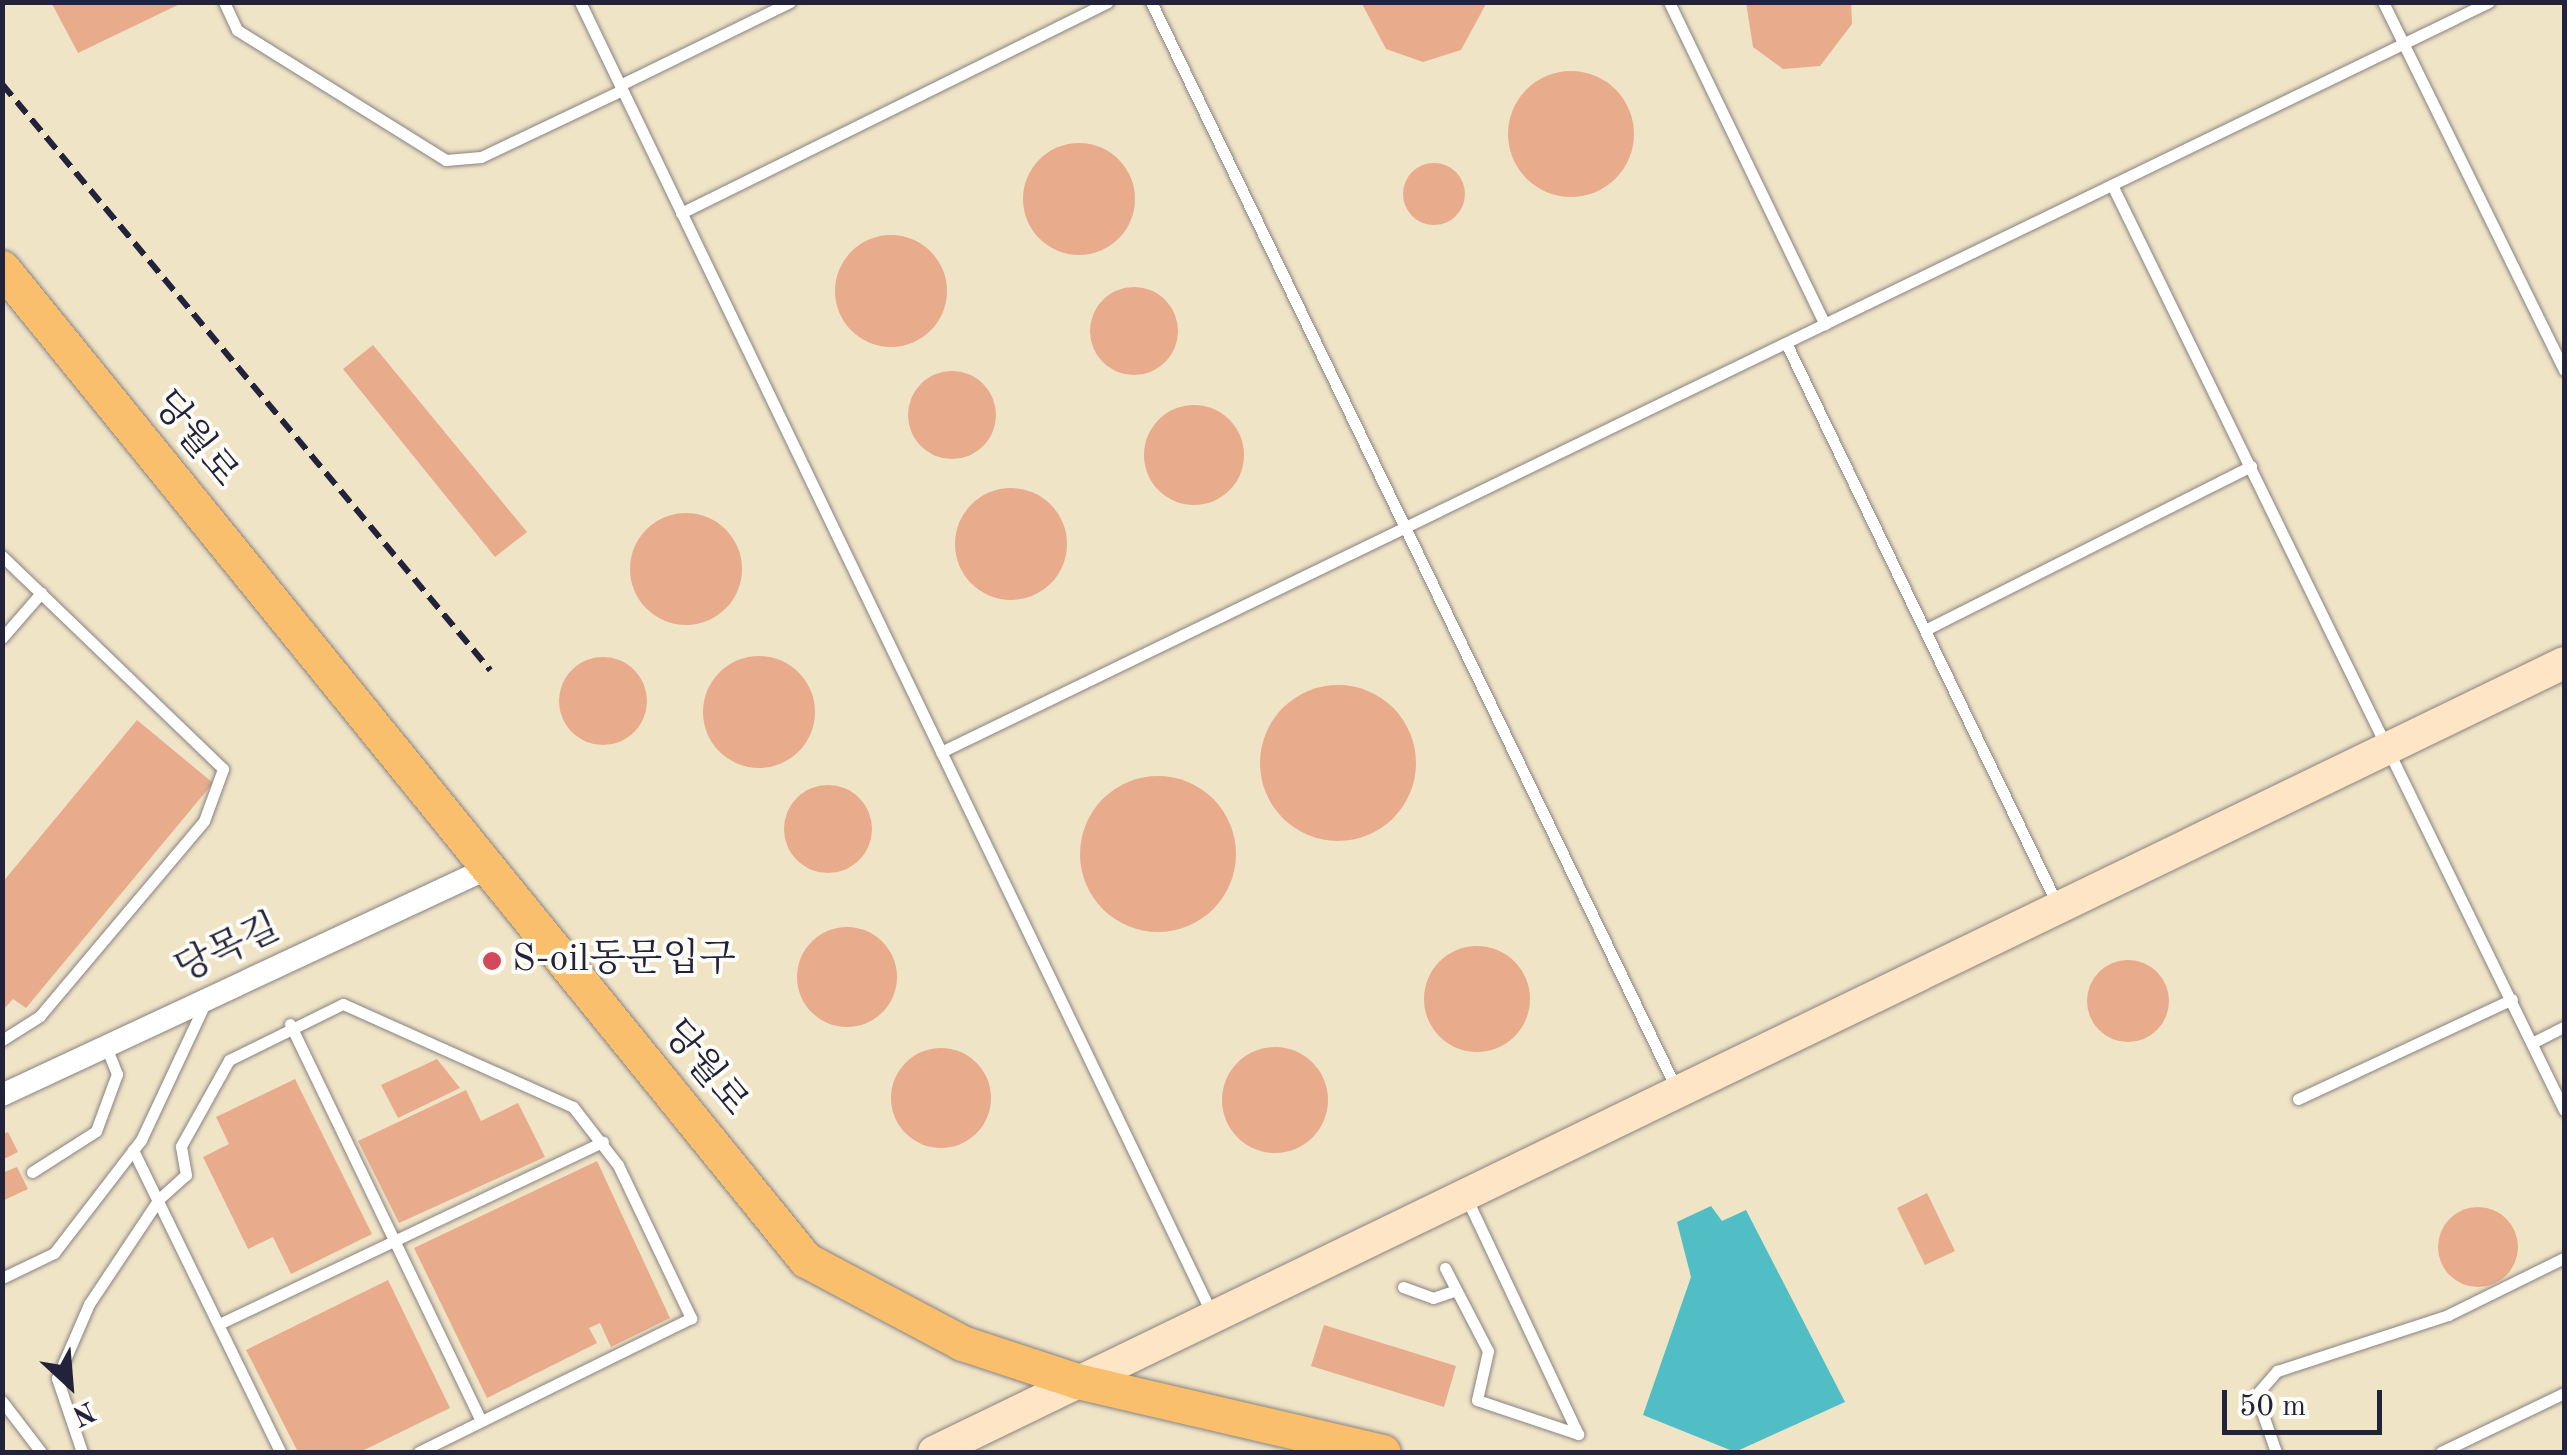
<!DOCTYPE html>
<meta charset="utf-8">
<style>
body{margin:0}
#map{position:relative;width:2567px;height:1455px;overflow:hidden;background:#f0e4c7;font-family:"Old Standard TT","Noto Serif KR",serif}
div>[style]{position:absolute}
.water>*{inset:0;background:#50bec4}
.building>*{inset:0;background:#e8ab8c}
.round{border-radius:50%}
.roads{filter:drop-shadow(0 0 2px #898381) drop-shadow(0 0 2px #898381)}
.lane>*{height:11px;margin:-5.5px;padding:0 5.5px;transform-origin:5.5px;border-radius:5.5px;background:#fff}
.street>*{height:22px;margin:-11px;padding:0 11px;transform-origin:11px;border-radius:11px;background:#fff}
.secondary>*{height:32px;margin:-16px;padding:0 16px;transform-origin:16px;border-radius:16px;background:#fde5c5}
.primary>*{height:35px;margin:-17.5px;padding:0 17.5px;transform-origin:17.5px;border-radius:17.5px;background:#f9bf6d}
.rail>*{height:6px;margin-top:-3px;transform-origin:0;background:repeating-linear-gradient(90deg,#22223b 0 15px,transparent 0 23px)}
.dots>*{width:28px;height:28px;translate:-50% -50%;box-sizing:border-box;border:5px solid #fdfcf7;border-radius:50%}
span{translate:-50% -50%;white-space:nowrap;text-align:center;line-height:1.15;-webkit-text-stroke:8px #fdfcf7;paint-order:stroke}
.street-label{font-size:38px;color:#22223b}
.poi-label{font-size:38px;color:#22223b}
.left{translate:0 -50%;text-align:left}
.frame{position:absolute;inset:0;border:5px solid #22223b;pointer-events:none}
.north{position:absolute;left:20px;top:1335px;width:100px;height:100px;-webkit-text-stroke:8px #fdfcf7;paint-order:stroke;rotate:154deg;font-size:28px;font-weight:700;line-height:40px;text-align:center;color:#22223b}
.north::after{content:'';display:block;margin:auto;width:35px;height:45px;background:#22223b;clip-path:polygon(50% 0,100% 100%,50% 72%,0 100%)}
.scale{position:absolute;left:2222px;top:1390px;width:160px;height:45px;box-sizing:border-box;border:5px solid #22223b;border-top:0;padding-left:12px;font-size:30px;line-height:35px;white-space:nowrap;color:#22223b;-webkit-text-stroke:8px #fdfcf7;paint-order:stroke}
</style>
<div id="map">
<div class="water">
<i style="clip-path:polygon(1711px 1206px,1722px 1221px,1746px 1210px,1845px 1402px,1735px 1452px,1643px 1415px,1691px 1277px,1677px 1222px)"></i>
</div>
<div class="building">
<i style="clip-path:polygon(51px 2px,184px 2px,78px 53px)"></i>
<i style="clip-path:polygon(1361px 2px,1487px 2px,1461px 50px,1423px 62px,1386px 49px)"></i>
<i style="clip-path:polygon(1746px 2px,1851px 2px,1852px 24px,1820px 66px,1783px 69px,1753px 47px)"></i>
<i class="round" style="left:1508px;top:71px;width:126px;height:126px"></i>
<i class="round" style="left:1023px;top:143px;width:112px;height:112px"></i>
<i class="round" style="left:1403px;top:163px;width:62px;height:62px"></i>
<i class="round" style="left:835px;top:235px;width:112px;height:112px"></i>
<i class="round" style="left:1090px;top:287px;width:88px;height:88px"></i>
<i style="clip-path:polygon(373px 345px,527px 532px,495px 557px,343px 369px)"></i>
<i class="round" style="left:908px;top:371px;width:88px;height:88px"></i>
<i class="round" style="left:1144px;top:405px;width:100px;height:100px"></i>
<i class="round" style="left:955px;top:488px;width:112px;height:112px"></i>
<i class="round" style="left:630px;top:513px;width:112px;height:112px"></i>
<i class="round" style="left:703px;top:656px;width:112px;height:112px"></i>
<i class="round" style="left:559px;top:657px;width:88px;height:88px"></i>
<i class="round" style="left:1260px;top:685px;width:156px;height:156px"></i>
<i style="clip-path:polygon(137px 720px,213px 783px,26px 1008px,13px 999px,2px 1011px,2px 883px)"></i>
<i class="round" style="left:1080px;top:776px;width:156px;height:156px"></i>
<i class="round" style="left:784px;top:785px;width:88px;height:88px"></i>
<i class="round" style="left:797px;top:927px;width:100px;height:100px"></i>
<i class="round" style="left:1424px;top:946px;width:106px;height:106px"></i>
<i class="round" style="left:2087px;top:960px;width:82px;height:82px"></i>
<i class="round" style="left:1222px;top:1047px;width:106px;height:106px"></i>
<i class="round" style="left:891px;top:1048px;width:100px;height:100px"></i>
<i style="clip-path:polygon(437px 1059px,460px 1088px,398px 1118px,381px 1085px)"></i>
<i style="clip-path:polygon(295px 1079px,372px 1234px,291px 1274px,273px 1237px,248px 1249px,203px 1157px,229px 1144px,216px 1117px)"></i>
<i style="clip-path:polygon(466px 1090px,481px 1121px,518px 1103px,545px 1157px,399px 1223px,358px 1141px)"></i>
<i style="clip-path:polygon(8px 1132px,18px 1152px,2px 1160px,2px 1135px)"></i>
<i style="clip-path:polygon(597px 1161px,670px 1318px,611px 1347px,600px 1323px,589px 1328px,597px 1343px,487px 1398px,414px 1248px)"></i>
<i style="clip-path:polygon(17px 1167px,28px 1189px,2px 1201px,2px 1173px)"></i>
<i style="clip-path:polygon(1927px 1193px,1955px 1251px,1925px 1265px,1897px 1208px)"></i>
<i class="round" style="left:2438px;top:1207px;width:80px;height:80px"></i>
<i style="clip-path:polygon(388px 1280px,450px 1408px,360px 1452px,298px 1452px,246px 1350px)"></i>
<i style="clip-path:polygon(1324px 1325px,1456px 1366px,1444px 1407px,1311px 1366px)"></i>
</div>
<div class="roads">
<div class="lane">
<i style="left:224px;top:2px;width:31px;rotate:65deg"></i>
<i style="left:237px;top:30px;width:246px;rotate:31.9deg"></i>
<i style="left:446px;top:160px;width:35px;rotate:-5deg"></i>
<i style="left:481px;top:157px;width:156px;rotate:-25.4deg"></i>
<i style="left:580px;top:2px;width:1456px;rotate:64.28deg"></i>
<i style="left:1151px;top:2px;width:1206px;rotate:64.2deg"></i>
<i style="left:1669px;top:2px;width:358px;rotate:64.2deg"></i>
<i style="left:2383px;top:2px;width:410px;rotate:63.8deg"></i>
<i style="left:620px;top:85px;width:189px;rotate:-26deg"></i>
<i style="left:2112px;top:185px;width:1030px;rotate:63.96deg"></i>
<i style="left:681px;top:213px;width:476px;rotate:-26.3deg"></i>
<i style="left:1786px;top:343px;width:625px;rotate:64.21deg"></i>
<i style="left:2px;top:556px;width:307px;rotate:43.9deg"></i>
<i style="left:223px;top:769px;width:55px;rotate:110.1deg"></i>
<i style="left:204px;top:821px;width:255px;rotate:130.1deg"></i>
<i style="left:40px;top:1016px;width:45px;rotate:147.7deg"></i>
<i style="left:1925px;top:630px;width:365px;rotate:-26.7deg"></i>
<i style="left:2px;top:638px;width:60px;rotate:-49.1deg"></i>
<i style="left:941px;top:752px;width:1720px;rotate:-25.85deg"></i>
<i style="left:290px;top:1024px;width:440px;rotate:64.3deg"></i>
<i style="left:2532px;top:1043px;width:36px;rotate:-27deg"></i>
<i style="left:2298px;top:1099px;width:236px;rotate:-25deg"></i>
<i style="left:133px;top:1150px;width:336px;rotate:64deg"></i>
<i style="left:32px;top:1172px;width:76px;rotate:-32.6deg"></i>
<i style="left:96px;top:1131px;width:61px;rotate:-69.8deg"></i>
<i style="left:117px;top:1074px;width:31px;rotate:-112deg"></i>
<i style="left:1445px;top:1268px;width:93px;rotate:62.6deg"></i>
<i style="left:1488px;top:1351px;width:50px;rotate:102.7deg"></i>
<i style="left:1477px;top:1400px;width:107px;rotate:18.6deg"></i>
<i style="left:1578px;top:1434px;width:262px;rotate:-115.3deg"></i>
<i style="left:2px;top:1278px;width:58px;rotate:-25.7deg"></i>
<i style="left:54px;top:1253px;width:143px;rotate:-52.4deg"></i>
<i style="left:141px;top:1140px;width:153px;rotate:-64.9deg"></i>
<i style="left:1403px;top:1287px;width:32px;rotate:20deg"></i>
<i style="left:1433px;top:1298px;width:24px;rotate:-19deg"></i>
<i style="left:219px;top:1324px;width:425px;rotate:-25.4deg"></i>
<i style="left:2px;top:1401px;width:64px;rotate:52.6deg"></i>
<i style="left:82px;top:1452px;width:78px;rotate:-108.7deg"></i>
<i style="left:57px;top:1378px;width:81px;rotate:-66.6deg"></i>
<i style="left:89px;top:1304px;width:126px;rotate:-56.3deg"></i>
<i style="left:159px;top:1199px;width:36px;rotate:-42deg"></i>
<i style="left:186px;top:1175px;width:29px;rotate:-100deg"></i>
<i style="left:181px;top:1146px;width:98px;rotate:-60.8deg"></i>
<i style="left:229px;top:1060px;width:127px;rotate:-26.2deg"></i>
<i style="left:343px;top:1004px;width:252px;rotate:24.1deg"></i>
<i style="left:573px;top:1107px;width:73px;rotate:52.2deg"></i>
<i style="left:618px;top:1165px;width:170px;rotate:64.5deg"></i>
<i style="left:691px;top:1318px;width:303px;rotate:153.8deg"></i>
<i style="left:2276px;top:1452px;width:60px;rotate:-109.3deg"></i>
<i style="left:2256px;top:1395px;width:32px;rotate:-49deg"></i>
<i style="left:2277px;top:1371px;width:180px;rotate:-18.1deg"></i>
<i style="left:2448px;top:1315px;width:129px;rotate:-26.2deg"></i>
<i style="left:2441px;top:1452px;width:136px;rotate:-25.6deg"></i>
</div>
<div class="street">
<i style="left:2px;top:1095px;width:532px;rotate:-25.02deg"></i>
</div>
<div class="secondary">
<i style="left:934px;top:1452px;width:1811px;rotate:-25.83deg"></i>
</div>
<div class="primary">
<i style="left:2px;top:268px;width:1277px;rotate:50.98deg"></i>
<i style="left:806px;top:1260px;width:177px;rotate:28deg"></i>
<i style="left:962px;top:1343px;width:121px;rotate:18.3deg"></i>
<i style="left:1077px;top:1381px;width:314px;rotate:13.1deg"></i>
</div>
</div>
<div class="rail">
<i style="left:2px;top:84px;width:763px;rotate:50.21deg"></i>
</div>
<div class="dots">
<i style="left:492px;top:961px;background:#d1495b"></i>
</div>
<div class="street-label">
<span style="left:194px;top:440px;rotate:51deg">당월로</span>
<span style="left:228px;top:950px;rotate:-25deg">당목길</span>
<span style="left:704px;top:1069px;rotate:51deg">당월로</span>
</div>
<div class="poi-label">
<span class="left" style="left:512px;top:961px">S-oil동문입구</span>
</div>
<div class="frame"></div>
<div class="north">N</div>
<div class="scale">50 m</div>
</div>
